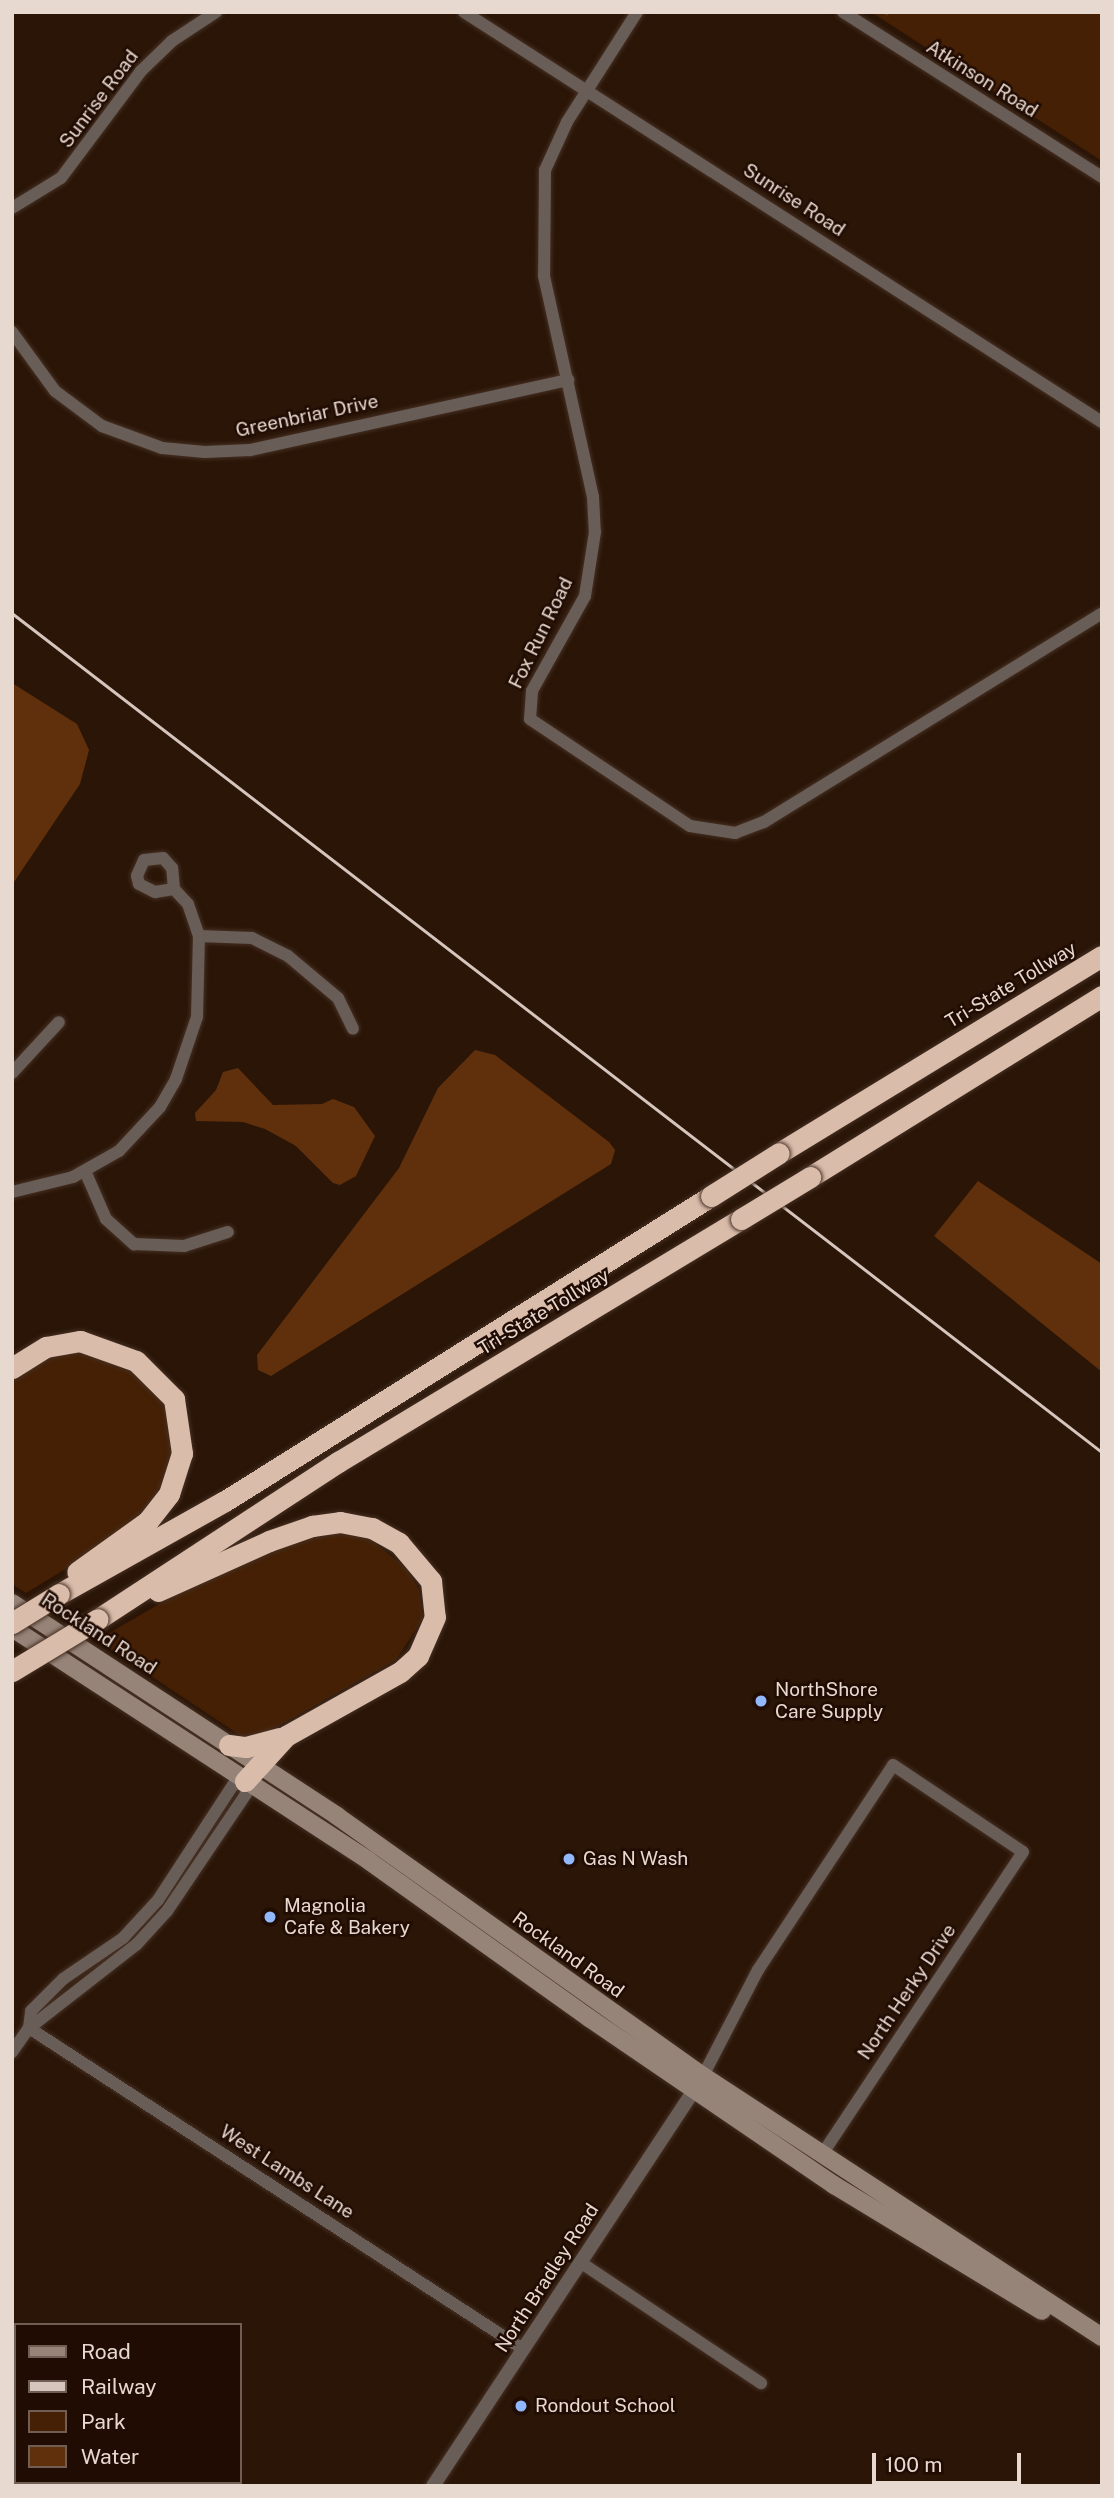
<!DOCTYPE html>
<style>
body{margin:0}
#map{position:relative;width:1114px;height:2498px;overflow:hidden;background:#2a1507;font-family:"Public Sans",sans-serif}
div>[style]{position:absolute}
.green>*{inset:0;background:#452005}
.water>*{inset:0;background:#60300d}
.stream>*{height:2.5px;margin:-1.25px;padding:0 1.25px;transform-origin:1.25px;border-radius:1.25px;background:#60300d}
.roads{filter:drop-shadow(0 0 2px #453023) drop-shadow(0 0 2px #453023)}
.minor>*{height:12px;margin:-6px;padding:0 6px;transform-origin:6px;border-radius:6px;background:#695d57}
.tertiary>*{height:14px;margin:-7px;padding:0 7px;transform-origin:7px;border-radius:7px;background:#695d57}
.secondary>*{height:18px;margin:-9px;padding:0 9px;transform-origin:9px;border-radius:9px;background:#978479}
.motorway>*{height:21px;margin:-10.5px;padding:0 10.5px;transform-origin:10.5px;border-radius:10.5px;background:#dabcab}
.rail>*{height:2.5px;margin:-1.25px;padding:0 1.25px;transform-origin:1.25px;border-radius:1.25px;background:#d5c5bc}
.bridges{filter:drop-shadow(0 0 2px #453023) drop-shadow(0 0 2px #453023)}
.motorway-bridge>*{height:21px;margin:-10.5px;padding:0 10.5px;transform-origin:10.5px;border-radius:10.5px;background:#dabcab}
.dots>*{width:19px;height:19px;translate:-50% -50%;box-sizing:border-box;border:4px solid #200c02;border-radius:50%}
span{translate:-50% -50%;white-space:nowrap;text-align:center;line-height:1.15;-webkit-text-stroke:5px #200c02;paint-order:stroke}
.street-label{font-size:19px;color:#e8d9d0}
.poi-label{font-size:19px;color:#e8d9d0}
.left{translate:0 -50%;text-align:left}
.frame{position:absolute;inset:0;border:14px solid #e8d9d0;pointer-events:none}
.legend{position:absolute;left:14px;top:2323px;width:228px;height:161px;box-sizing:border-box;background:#200c02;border:2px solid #705e54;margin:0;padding:9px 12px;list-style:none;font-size:21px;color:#e8d9d0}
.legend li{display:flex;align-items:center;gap:14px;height:35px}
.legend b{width:35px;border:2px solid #705e54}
.scale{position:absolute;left:872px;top:2453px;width:149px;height:32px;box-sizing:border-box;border:4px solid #e8d9d0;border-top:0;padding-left:9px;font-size:21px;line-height:24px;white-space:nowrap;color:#e8d9d0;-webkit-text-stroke:5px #200c02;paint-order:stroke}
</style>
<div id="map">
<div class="green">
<i style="clip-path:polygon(871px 12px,1102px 12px,1102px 161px)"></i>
<i style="clip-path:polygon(80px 1344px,154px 1377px,178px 1432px,160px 1499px,102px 1547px,26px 1593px,12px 1584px,12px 1372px)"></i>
<i style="clip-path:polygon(321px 1530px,366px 1536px,407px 1569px,419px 1590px,423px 1618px,396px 1660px,262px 1735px,250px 1739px,241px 1736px,97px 1640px,199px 1581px)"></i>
</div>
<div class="water">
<i style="clip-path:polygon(12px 683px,77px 724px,89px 750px,80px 784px,12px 885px)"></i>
<i style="clip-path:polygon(475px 1050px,495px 1055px,609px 1142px,615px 1150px,611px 1164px,271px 1376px,258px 1370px,257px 1355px,399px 1168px,438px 1088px)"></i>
<i style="clip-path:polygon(238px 1068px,273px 1105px,322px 1104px,333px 1099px,354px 1107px,375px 1136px,356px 1176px,340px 1185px,333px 1183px,296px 1146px,265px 1129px,243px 1122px,196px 1121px,195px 1113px,216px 1090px,223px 1072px)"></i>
<i style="clip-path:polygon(978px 1181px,1102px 1264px,1102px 1372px,934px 1236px)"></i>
</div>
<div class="stream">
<i style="left:886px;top:14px;width:2px;rotate:-63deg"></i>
</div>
<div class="roads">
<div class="minor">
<i style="left:464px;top:12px;width:758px;rotate:32.73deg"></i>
<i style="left:637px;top:12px;width:130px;rotate:122.5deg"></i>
<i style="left:567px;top:122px;width:53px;rotate:114.6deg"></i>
<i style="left:545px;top:170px;width:106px;rotate:90.5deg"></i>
<i style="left:544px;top:276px;width:226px;rotate:77.5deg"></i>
<i style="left:593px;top:497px;width:35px;rotate:87deg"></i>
<i style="left:595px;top:532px;width:65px;rotate:98.9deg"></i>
<i style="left:585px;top:596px;width:109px;rotate:119.2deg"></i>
<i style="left:532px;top:691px;width:28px;rotate:94deg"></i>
<i style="left:530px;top:719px;width:192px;rotate:33.8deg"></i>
<i style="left:690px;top:826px;width:46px;rotate:8.8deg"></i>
<i style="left:735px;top:833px;width:31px;rotate:-21deg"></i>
<i style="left:764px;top:822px;width:397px;rotate:-31.7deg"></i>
<i style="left:843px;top:12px;width:307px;rotate:32.5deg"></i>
<i style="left:12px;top:208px;width:57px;rotate:-31.5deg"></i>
<i style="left:61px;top:178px;width:134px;rotate:-53.2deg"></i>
<i style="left:141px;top:71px;width:43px;rotate:-44.1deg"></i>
<i style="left:172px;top:41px;width:53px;rotate:-33.4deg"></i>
<i style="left:12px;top:332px;width:73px;rotate:53.9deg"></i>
<i style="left:55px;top:391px;width:59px;rotate:36.7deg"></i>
<i style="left:102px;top:426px;width:64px;rotate:20.1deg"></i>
<i style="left:162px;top:448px;width:43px;rotate:5.3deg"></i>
<i style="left:205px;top:452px;width:45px;rotate:-2.5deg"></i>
<i style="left:250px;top:450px;width:326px;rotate:-12.4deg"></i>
<i style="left:199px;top:936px;width:53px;rotate:2.2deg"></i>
<i style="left:252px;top:938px;width:40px;rotate:26.6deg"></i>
<i style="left:288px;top:956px;width:65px;rotate:40deg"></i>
<i style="left:338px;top:998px;width:34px;rotate:64deg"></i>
<i style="left:12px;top:1073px;width:69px;rotate:-47.3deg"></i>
<i style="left:85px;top:1171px;width:52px;rotate:66.4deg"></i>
<i style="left:106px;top:1219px;width:38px;rotate:42deg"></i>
<i style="left:134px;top:1244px;width:50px;rotate:2.3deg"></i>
<i style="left:184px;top:1246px;width:46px;rotate:-17.7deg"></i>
<i style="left:12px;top:1192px;width:63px;rotate:-13.8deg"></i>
<i style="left:73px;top:1177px;width:53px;rotate:-29.5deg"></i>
<i style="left:119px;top:1151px;width:60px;rotate:-47deg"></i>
<i style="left:160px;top:1107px;width:32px;rotate:-60deg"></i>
<i style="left:176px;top:1079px;width:65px;rotate:-71.3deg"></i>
<i style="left:197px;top:1017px;width:81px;rotate:-88.6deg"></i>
<i style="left:199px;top:936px;width:34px;rotate:-109deg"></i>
<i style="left:188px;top:904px;width:21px;rotate:-133deg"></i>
<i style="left:174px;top:889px;width:21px;rotate:-95deg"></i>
<i style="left:172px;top:868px;width:13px;rotate:-132deg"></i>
<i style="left:163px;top:858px;width:19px;rotate:174deg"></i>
<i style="left:144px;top:860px;width:17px;rotate:114deg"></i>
<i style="left:137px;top:876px;width:8px;rotate:76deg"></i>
<i style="left:139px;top:884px;width:18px;rotate:27deg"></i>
<i style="left:155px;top:892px;width:19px;rotate:-9deg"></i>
<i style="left:245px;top:1781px;width:13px;rotate:86deg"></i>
<i style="left:246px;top:1794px;width:141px;rotate:124deg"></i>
<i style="left:167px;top:1911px;width:45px;rotate:132.3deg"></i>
<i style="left:137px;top:1944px;width:137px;rotate:142.1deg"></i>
<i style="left:29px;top:2028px;width:17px;rotate:-83deg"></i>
<i style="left:31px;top:2011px;width:45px;rotate:-45deg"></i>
<i style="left:63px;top:1979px;width:73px;rotate:-34.3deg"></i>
<i style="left:123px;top:1938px;width:52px;rotate:-47.4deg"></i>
<i style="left:158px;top:1900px;width:137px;rotate:-56.9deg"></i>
<i style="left:233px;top:1785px;width:13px;rotate:-18deg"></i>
<i style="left:12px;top:2052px;width:29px;rotate:-55deg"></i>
<i style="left:29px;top:2028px;width:589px;rotate:33.02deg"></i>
<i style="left:703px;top:2076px;width:119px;rotate:-62.6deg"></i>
<i style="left:758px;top:1970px;width:245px;rotate:-56.6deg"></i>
<i style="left:893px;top:1765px;width:156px;rotate:33.8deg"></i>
<i style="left:1023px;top:1852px;width:361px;rotate:123.6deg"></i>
<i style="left:580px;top:2262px;width:218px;rotate:33.8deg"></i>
</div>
<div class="tertiary">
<i style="left:433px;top:2486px;width:483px;rotate:-56.6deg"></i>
</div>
<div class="secondary">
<i style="left:12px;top:1603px;width:389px;rotate:33.2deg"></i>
<i style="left:337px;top:1816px;width:449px;rotate:35.4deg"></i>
<i style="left:703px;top:2076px;width:477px;rotate:33.2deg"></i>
<i style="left:12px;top:1628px;width:426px;rotate:33.1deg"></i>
<i style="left:369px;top:1861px;width:270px;rotate:35.5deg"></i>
<i style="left:589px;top:2018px;width:297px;rotate:34.3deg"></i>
<i style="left:834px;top:2185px;width:243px;rotate:31.2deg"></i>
</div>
<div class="motorway">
<i style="left:779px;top:1153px;width:378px;rotate:-31.4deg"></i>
<i style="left:810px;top:1177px;width:344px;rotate:-31.8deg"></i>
<i style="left:12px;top:1368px;width:40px;rotate:-32deg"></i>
<i style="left:46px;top:1347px;width:35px;rotate:-10deg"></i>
<i style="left:80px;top:1341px;width:59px;rotate:19.7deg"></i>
<i style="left:136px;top:1361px;width:54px;rotate:45deg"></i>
<i style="left:174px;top:1399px;width:55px;rotate:81.6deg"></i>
<i style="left:182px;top:1453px;width:43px;rotate:107.6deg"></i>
<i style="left:169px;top:1494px;width:34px;rotate:128deg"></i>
<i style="left:148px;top:1521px;width:87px;rotate:144.3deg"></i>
<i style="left:158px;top:1591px;width:122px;rotate:-24.2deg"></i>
<i style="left:269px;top:1541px;width:46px;rotate:-19.2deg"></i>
<i style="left:312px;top:1526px;width:28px;rotate:-8deg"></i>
<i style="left:340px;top:1522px;width:33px;rotate:11deg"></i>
<i style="left:372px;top:1528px;width:31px;rotate:29deg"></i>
<i style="left:399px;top:1543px;width:50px;rotate:49.9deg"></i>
<i style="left:431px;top:1581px;width:36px;rotate:84deg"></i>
<i style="left:435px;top:1617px;width:43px;rotate:113.6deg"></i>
<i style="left:418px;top:1656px;width:24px;rotate:138deg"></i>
<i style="left:400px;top:1672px;width:131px;rotate:150.7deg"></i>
<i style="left:286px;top:1736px;width:61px;rotate:132.3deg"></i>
<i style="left:59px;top:1594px;width:190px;rotate:-29.3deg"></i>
<i style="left:225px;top:1501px;width:574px;rotate:-32.11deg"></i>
<i style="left:98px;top:1619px;width:287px;rotate:-33.2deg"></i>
<i style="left:338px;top:1462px;width:471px;rotate:-31.1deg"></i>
<i style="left:229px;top:1745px;width:17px;rotate:7deg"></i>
<i style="left:246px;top:1747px;width:35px;rotate:-15deg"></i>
</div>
</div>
<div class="rail">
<i style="left:12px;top:613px;width:1376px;rotate:37.59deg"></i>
</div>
<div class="bridges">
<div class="motorway-bridge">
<i style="left:711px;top:1196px;width:80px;rotate:-32.3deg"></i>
<i style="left:741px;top:1219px;width:81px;rotate:-31.3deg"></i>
<i style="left:12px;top:1623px;width:55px;rotate:-31.7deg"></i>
<i style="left:12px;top:1671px;width:100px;rotate:-31.2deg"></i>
</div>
</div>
<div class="dots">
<i style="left:761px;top:1701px;background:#91b8fd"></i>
<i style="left:569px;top:1859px;background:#91b8fd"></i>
<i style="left:270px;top:1917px;background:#91b8fd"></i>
<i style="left:521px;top:2406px;background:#91b8fd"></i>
</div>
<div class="street-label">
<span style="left:982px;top:79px;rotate:32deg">Atkinson Road</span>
<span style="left:99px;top:99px;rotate:-53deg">Sunrise Road</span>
<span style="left:794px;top:200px;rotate:33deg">Sunrise Road</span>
<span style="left:307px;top:416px;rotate:-12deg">Greenbriar Drive</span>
<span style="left:541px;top:633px;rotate:-64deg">Fox Run Road</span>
<span style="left:1011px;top:985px;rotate:-31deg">Tri-State Tollway</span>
<span style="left:544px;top:1312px;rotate:-31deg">Tri-State Tollway</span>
<span style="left:99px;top:1634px;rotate:33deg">Rockland Road</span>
<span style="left:568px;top:1955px;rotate:36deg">Rockland Road</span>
<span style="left:907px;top:1992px;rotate:-56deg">North Herky Drive</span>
<span style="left:287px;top:2172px;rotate:33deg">West Lambs Lane</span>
<span style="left:547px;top:2278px;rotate:-57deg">North Bradley Road</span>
</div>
<div class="poi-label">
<span class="left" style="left:775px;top:1701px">NorthShore<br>Care Supply</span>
<span class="left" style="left:583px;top:1859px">Gas N Wash</span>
<span class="left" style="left:284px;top:1917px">Magnolia<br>Cafe &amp; Bakery</span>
<span class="left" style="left:535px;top:2406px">Rondout School</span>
</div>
<div class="frame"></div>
<ul class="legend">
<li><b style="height:9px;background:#978479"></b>Road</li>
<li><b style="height:9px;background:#d5c5bc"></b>Railway</li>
<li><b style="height:19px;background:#452005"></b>Park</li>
<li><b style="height:19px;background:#60300d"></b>Water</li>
</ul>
<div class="scale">100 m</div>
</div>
